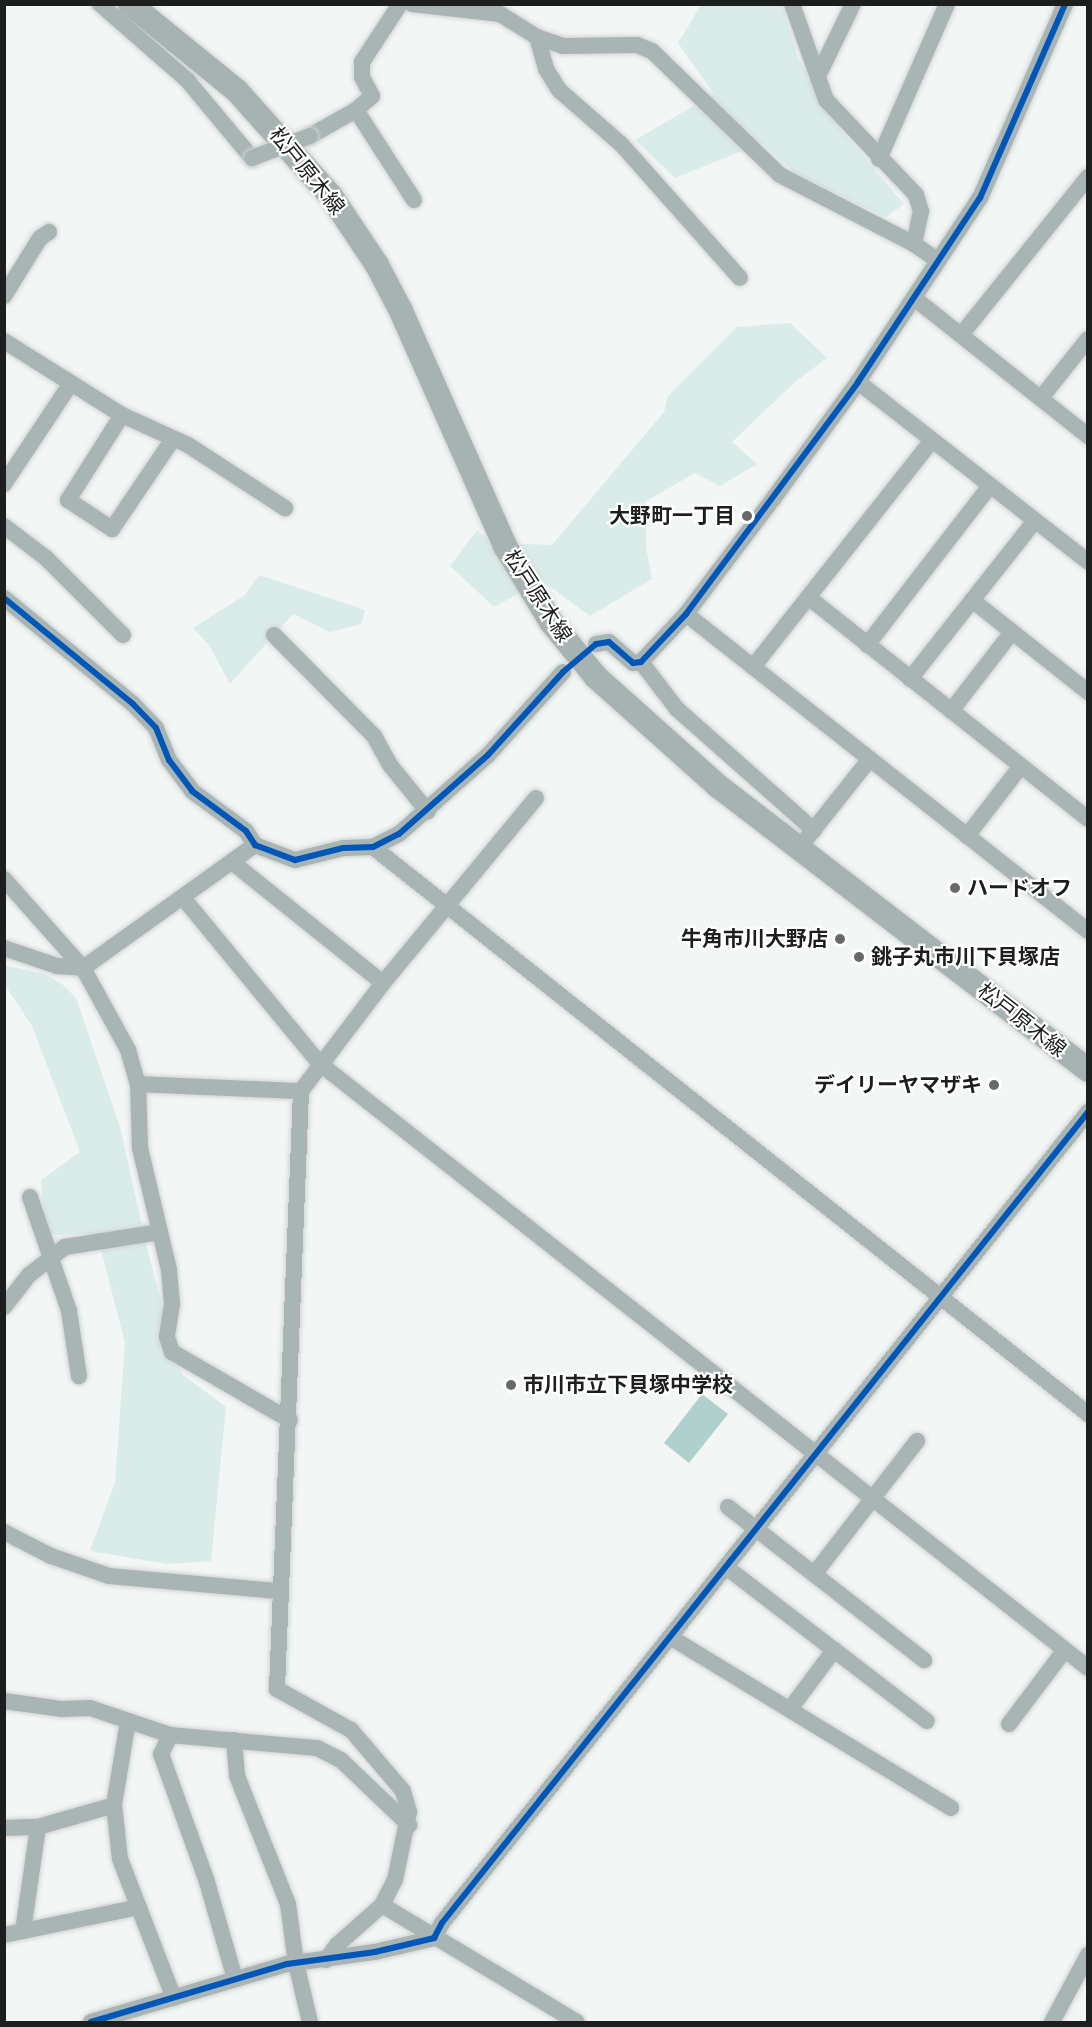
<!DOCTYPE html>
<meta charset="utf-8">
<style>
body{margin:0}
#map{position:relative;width:1092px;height:2027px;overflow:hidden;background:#f2f6f5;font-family:Merriweather,"Noto Sans JP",serif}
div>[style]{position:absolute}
.green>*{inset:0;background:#daecea}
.water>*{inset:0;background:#b0d0cd}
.roads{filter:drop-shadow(0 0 2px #d1d3d3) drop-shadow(0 0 2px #d1d3d3)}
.street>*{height:16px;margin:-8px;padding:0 8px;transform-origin:8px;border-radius:8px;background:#a8b5b4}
.secondary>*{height:24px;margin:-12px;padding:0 12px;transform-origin:12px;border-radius:12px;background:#a6b3b2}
.bridges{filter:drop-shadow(0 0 2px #d1d3d3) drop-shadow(0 0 2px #d1d3d3)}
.street-bridge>*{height:16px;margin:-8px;padding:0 8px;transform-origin:8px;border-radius:8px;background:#a8b5b4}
.cycleway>*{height:6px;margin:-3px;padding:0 3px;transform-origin:3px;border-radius:3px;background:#0057b8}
.dots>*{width:16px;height:16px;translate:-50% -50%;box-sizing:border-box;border:3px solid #fff;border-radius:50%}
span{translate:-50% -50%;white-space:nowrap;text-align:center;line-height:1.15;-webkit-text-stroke:4.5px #fff;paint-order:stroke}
.street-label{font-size:21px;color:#1d1f1e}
.poi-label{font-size:21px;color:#1d1f1e;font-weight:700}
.right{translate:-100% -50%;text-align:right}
.left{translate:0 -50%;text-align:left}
.frame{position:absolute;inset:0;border:6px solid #1d1f1e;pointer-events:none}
</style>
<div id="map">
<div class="green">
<i style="clip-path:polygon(701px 5px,782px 5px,798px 58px,836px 124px,904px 204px,886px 217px,798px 175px,762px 143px,675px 178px,635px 140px,714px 94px,678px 43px)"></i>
<i style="clip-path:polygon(790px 323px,827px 358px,795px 382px,732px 442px,757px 464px,720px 486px,695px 473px,646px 501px,646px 547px,652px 579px,590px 616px,542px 581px,494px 607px,450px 566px,477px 530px,498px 550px,524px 544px,552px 545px,664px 412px,668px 396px,737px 327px)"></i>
<i style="clip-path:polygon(259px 575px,365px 610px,361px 624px,330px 632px,293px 614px,230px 684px,209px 645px,193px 628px,245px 595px)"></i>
<i style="clip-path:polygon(4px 965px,45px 974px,62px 984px,76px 998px,120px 1127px,150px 1260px,182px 1374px,226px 1407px,211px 1561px,168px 1564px,90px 1551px,115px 1482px,125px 1343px,97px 1234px,45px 1235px,41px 1180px,80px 1152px,32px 1026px,5px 985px)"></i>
</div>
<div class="water">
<i style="clip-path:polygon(702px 1394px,728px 1414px,689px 1463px,664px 1443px)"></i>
</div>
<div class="roads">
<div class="street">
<i style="left:100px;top:4px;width:116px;rotate:41.1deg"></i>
<i style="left:187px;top:80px;width:102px;rotate:50.2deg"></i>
<i style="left:412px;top:4px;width:89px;rotate:6.5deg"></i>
<i style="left:500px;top:14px;width:44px;rotate:31.9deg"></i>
<i style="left:537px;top:37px;width:28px;rotate:19deg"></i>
<i style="left:563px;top:46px;width:74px;rotate:-0.8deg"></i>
<i style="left:637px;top:45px;width:16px;rotate:22deg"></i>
<i style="left:652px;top:51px;width:178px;rotate:44.1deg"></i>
<i style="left:780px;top:175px;width:151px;rotate:27.2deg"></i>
<i style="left:914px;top:244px;width:28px;rotate:35deg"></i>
<i style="left:792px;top:4px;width:102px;rotate:70.5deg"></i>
<i style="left:826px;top:100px;width:131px;rotate:46.5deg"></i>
<i style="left:916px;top:195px;width:17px;rotate:73deg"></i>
<i style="left:921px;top:211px;width:34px;rotate:102deg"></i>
<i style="left:537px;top:37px;width:33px;rotate:74deg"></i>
<i style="left:546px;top:69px;width:25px;rotate:58deg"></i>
<i style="left:559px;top:90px;width:82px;rotate:41.1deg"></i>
<i style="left:621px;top:144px;width:179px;rotate:48.4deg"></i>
<i style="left:819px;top:74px;width:78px;rotate:-64.1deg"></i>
<i style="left:356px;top:110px;width:107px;rotate:57.2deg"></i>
<i style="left:310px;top:136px;width:53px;rotate:-29.5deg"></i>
<i style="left:356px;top:110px;width:21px;rotate:-41deg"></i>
<i style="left:372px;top:96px;width:21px;rotate:-118deg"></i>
<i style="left:362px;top:77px;width:15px;rotate:-90deg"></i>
<i style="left:362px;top:62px;width:69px;rotate:-56.8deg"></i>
<i style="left:879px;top:159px;width:169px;rotate:-66.3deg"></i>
<i style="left:4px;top:296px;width:68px;rotate:-58.2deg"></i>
<i style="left:40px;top:238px;width:11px;rotate:-34deg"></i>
<i style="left:914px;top:298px;width:222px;rotate:38.4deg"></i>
<i style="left:961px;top:335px;width:203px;rotate:-51.2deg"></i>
<i style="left:4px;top:341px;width:139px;rotate:32.1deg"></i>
<i style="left:122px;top:415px;width:72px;rotate:24.4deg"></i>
<i style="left:188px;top:445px;width:116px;rotate:33deg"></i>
<i style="left:858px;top:382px;width:292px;rotate:38deg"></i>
<i style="left:1041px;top:398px;width:75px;rotate:-51.5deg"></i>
<i style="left:122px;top:415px;width:101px;rotate:122.4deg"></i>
<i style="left:68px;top:500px;width:53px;rotate:33.4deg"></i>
<i style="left:112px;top:529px;width:109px;rotate:-55.9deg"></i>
<i style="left:4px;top:484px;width:121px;rotate:-56.4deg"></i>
<i style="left:4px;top:526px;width:53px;rotate:37.3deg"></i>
<i style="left:46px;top:558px;width:109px;rotate:45deg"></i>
<i style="left:808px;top:597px;width:357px;rotate:38.4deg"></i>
<i style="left:4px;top:598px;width:167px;rotate:39.4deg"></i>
<i style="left:133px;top:704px;width:33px;rotate:46deg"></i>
<i style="left:156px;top:728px;width:35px;rotate:68deg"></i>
<i style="left:169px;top:760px;width:39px;rotate:53deg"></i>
<i style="left:192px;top:791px;width:67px;rotate:36.5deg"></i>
<i style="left:246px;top:831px;width:17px;rotate:57deg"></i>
<i style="left:255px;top:845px;width:43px;rotate:20.6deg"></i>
<i style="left:295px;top:860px;width:49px;rotate:-14deg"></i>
<i style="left:343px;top:848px;width:30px;rotate:-2deg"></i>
<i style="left:373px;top:847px;width:29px;rotate:-27deg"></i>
<i style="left:399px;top:834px;width:119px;rotate:-41.6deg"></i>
<i style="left:488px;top:755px;width:112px;rotate:-47.9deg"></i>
<i style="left:972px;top:600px;width:148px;rotate:38.4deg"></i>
<i style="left:686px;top:614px;width:512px;rotate:38.26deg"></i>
<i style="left:274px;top:635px;width:142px;rotate:45.3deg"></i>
<i style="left:374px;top:736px;width:33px;rotate:61deg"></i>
<i style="left:390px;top:765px;width:60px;rotate:51deg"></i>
<i style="left:596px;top:644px;width:13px;rotate:-9deg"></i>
<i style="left:609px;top:642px;width:32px;rotate:41deg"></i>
<i style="left:633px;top:663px;width:8px;rotate:-7deg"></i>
<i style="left:641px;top:662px;width:66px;rotate:-46.8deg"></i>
<i style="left:686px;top:614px;width:144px;rotate:-52.9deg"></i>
<i style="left:773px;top:499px;width:145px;rotate:-54deg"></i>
<i style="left:858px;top:382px;width:221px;rotate:-56.5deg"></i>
<i style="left:980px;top:198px;width:212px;rotate:-66.3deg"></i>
<i style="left:867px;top:645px;width:201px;rotate:-52.3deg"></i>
<i style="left:641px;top:662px;width:59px;rotate:52.5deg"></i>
<i style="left:677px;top:709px;width:183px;rotate:41.5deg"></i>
<i style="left:753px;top:667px;width:289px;rotate:-51.7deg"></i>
<i style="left:910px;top:679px;width:201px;rotate:-51.7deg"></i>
<i style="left:951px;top:711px;width:100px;rotate:-52.3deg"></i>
<i style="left:967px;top:836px;width:88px;rotate:-52.4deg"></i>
<i style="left:807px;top:838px;width:100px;rotate:-51.5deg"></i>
<i style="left:373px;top:847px;width:913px;rotate:38.41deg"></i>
<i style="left:232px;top:862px;width:193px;rotate:38.7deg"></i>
<i style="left:4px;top:879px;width:119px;rotate:48.4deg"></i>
<i style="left:83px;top:968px;width:94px;rotate:61.2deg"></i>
<i style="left:128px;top:1050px;width:35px;rotate:74deg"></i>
<i style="left:138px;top:1084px;width:64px;rotate:88.2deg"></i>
<i style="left:140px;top:1148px;width:125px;rotate:76.6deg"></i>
<i style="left:169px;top:1270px;width:34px;rotate:85deg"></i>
<i style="left:172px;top:1304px;width:33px;rotate:99deg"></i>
<i style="left:167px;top:1337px;width:16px;rotate:72deg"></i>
<i style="left:172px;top:1352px;width:136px;rotate:30deg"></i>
<i style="left:184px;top:899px;width:212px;rotate:50.5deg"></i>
<i style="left:319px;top:1063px;width:978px;rotate:38.19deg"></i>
<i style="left:4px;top:948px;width:56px;rotate:18.8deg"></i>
<i style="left:57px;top:966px;width:26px;rotate:4deg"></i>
<i style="left:83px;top:968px;width:211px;rotate:-35.6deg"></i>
<i style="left:138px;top:1084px;width:163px;rotate:2.5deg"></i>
<i style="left:30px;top:1197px;width:120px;rotate:71.1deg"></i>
<i style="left:69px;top:1311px;width:66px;rotate:81.3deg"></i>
<i style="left:4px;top:1307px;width:41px;rotate:-52deg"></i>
<i style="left:29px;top:1275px;width:46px;rotate:-37.9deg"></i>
<i style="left:65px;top:1247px;width:96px;rotate:-9deg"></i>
<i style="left:728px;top:1507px;width:249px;rotate:38deg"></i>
<i style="left:4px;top:1532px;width:53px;rotate:27.1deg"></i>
<i style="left:51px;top:1556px;width:61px;rotate:19deg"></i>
<i style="left:109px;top:1576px;width:170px;rotate:5.1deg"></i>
<i style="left:726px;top:1567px;width:253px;rotate:37.5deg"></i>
<i style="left:815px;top:1573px;width:167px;rotate:-52.3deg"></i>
<i style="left:670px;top:1637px;width:329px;rotate:31.3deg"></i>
<i style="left:4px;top:1701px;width:59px;rotate:7.9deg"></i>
<i style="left:62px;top:1709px;width:28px;rotate:-2deg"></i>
<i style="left:90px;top:1708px;width:84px;rotate:18.6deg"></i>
<i style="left:170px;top:1735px;width:148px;rotate:5.1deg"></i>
<i style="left:317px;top:1748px;width:28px;rotate:27deg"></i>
<i style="left:342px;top:1761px;width:93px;rotate:43.7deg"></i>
<i style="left:790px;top:1709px;width:74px;rotate:-53.3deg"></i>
<i style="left:128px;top:1721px;width:85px;rotate:99.5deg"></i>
<i style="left:114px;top:1805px;width:54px;rotate:83.7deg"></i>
<i style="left:120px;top:1859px;width:149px;rotate:68.8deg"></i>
<i style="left:1009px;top:1724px;width:91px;rotate:-53deg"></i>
<i style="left:170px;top:1735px;width:21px;rotate:115deg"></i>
<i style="left:161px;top:1754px;width:136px;rotate:70.2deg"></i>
<i style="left:207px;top:1882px;width:101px;rotate:73.9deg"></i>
<i style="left:234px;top:1740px;width:36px;rotate:85deg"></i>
<i style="left:237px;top:1776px;width:138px;rotate:68.3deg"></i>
<i style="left:288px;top:1904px;width:60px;rotate:82.3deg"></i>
<i style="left:296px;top:1963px;width:61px;rotate:76.7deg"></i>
<i style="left:4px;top:1828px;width:34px;rotate:-2deg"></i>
<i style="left:38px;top:1827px;width:79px;rotate:-16.1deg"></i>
<i style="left:382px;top:1905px;width:227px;rotate:31deg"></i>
<i style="left:23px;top:1931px;width:105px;rotate:-81.8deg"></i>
<i style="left:4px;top:1935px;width:138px;rotate:-11.7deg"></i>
<i style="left:326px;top:1960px;width:19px;rotate:-54deg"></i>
<i style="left:337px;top:1945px;width:60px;rotate:-41.6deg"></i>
<i style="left:382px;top:1905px;width:28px;rotate:-63deg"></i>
<i style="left:395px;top:1880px;width:69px;rotate:-78.4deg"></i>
<i style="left:409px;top:1812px;width:22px;rotate:-106deg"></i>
<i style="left:403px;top:1791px;width:80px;rotate:-130.4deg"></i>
<i style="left:351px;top:1730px;width:85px;rotate:-151deg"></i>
<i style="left:277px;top:1689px;width:598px;rotate:-87.7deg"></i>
<i style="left:301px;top:1091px;width:136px;rotate:-52.8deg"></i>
<i style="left:383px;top:983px;width:240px;rotate:-50.4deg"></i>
<i style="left:91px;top:2022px;width:204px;rotate:-16.5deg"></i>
<i style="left:287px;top:1964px;width:89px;rotate:-7.8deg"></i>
<i style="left:375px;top:1952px;width:61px;rotate:-13.3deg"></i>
<i style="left:434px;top:1938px;width:17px;rotate:-62deg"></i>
<i style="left:442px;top:1923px;width:1037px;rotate:-51.46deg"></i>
<i style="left:1052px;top:2022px;width:76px;rotate:-61.8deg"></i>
</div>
<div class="secondary">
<i style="left:130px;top:4px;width:138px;rotate:39.1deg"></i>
<i style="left:237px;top:91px;width:141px;rotate:48.2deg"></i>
<i style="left:331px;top:196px;width:83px;rotate:56.3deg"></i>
<i style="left:377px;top:265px;width:52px;rotate:62.4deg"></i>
<i style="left:401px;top:311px;width:257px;rotate:66.1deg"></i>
<i style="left:505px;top:546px;width:89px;rotate:58.8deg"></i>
<i style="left:551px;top:622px;width:71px;rotate:50.7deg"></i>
<i style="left:596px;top:677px;width:164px;rotate:41.8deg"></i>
<i style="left:718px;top:786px;width:466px;rotate:37.5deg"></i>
</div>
</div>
<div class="bridges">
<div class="street-bridge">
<i style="left:252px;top:158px;width:62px;rotate:-20.8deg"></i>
</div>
</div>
<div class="cycleway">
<i style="left:4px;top:598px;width:167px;rotate:39.4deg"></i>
<i style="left:133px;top:704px;width:33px;rotate:46deg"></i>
<i style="left:156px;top:728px;width:35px;rotate:68deg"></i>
<i style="left:169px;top:760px;width:39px;rotate:53deg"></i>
<i style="left:192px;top:791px;width:67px;rotate:36.5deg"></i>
<i style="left:246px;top:831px;width:17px;rotate:57deg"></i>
<i style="left:255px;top:845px;width:43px;rotate:20.6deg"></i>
<i style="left:295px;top:860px;width:49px;rotate:-14deg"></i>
<i style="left:343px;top:848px;width:30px;rotate:-2deg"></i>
<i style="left:373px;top:847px;width:29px;rotate:-27deg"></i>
<i style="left:399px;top:834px;width:119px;rotate:-41.6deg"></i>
<i style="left:488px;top:755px;width:112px;rotate:-47.9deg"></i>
<i style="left:563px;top:672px;width:43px;rotate:-40.3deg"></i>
<i style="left:596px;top:644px;width:13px;rotate:-9deg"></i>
<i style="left:609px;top:642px;width:32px;rotate:41deg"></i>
<i style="left:633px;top:663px;width:8px;rotate:-7deg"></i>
<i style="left:641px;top:662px;width:66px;rotate:-46.8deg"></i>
<i style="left:686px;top:614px;width:289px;rotate:-53.4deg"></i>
<i style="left:858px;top:382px;width:221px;rotate:-56.5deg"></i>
<i style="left:980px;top:198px;width:212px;rotate:-66.3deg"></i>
<i style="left:91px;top:2022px;width:204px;rotate:-16.5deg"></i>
<i style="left:287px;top:1964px;width:89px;rotate:-7.8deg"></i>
<i style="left:375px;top:1952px;width:61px;rotate:-13.3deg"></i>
<i style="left:434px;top:1938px;width:17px;rotate:-62deg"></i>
<i style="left:442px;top:1923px;width:1037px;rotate:-51.46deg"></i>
</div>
<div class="dots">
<i style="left:747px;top:516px;background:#686a69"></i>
<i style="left:955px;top:888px;background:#686a69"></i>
<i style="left:840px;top:939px;background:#686a69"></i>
<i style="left:859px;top:957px;background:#686a69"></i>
<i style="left:994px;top:1085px;background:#686a69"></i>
<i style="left:511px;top:1385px;background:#686a69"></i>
</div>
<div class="street-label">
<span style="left:307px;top:171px;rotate:51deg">松戸原木線</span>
<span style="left:538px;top:596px;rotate:57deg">松戸原木線</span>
<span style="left:1022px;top:1020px;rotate:38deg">松戸原木線</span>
</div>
<div class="poi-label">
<span class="right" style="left:735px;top:516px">大野町一丁目</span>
<span class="left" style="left:967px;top:888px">ハードオフ</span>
<span class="right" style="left:828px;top:939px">牛角市川大野店</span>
<span class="left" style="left:871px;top:957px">銚子丸市川下貝塚店</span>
<span class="right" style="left:982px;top:1085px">デイリーヤマザキ</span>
<span class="left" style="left:523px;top:1385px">市川市立下貝塚中学校</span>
</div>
<div class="frame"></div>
</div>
